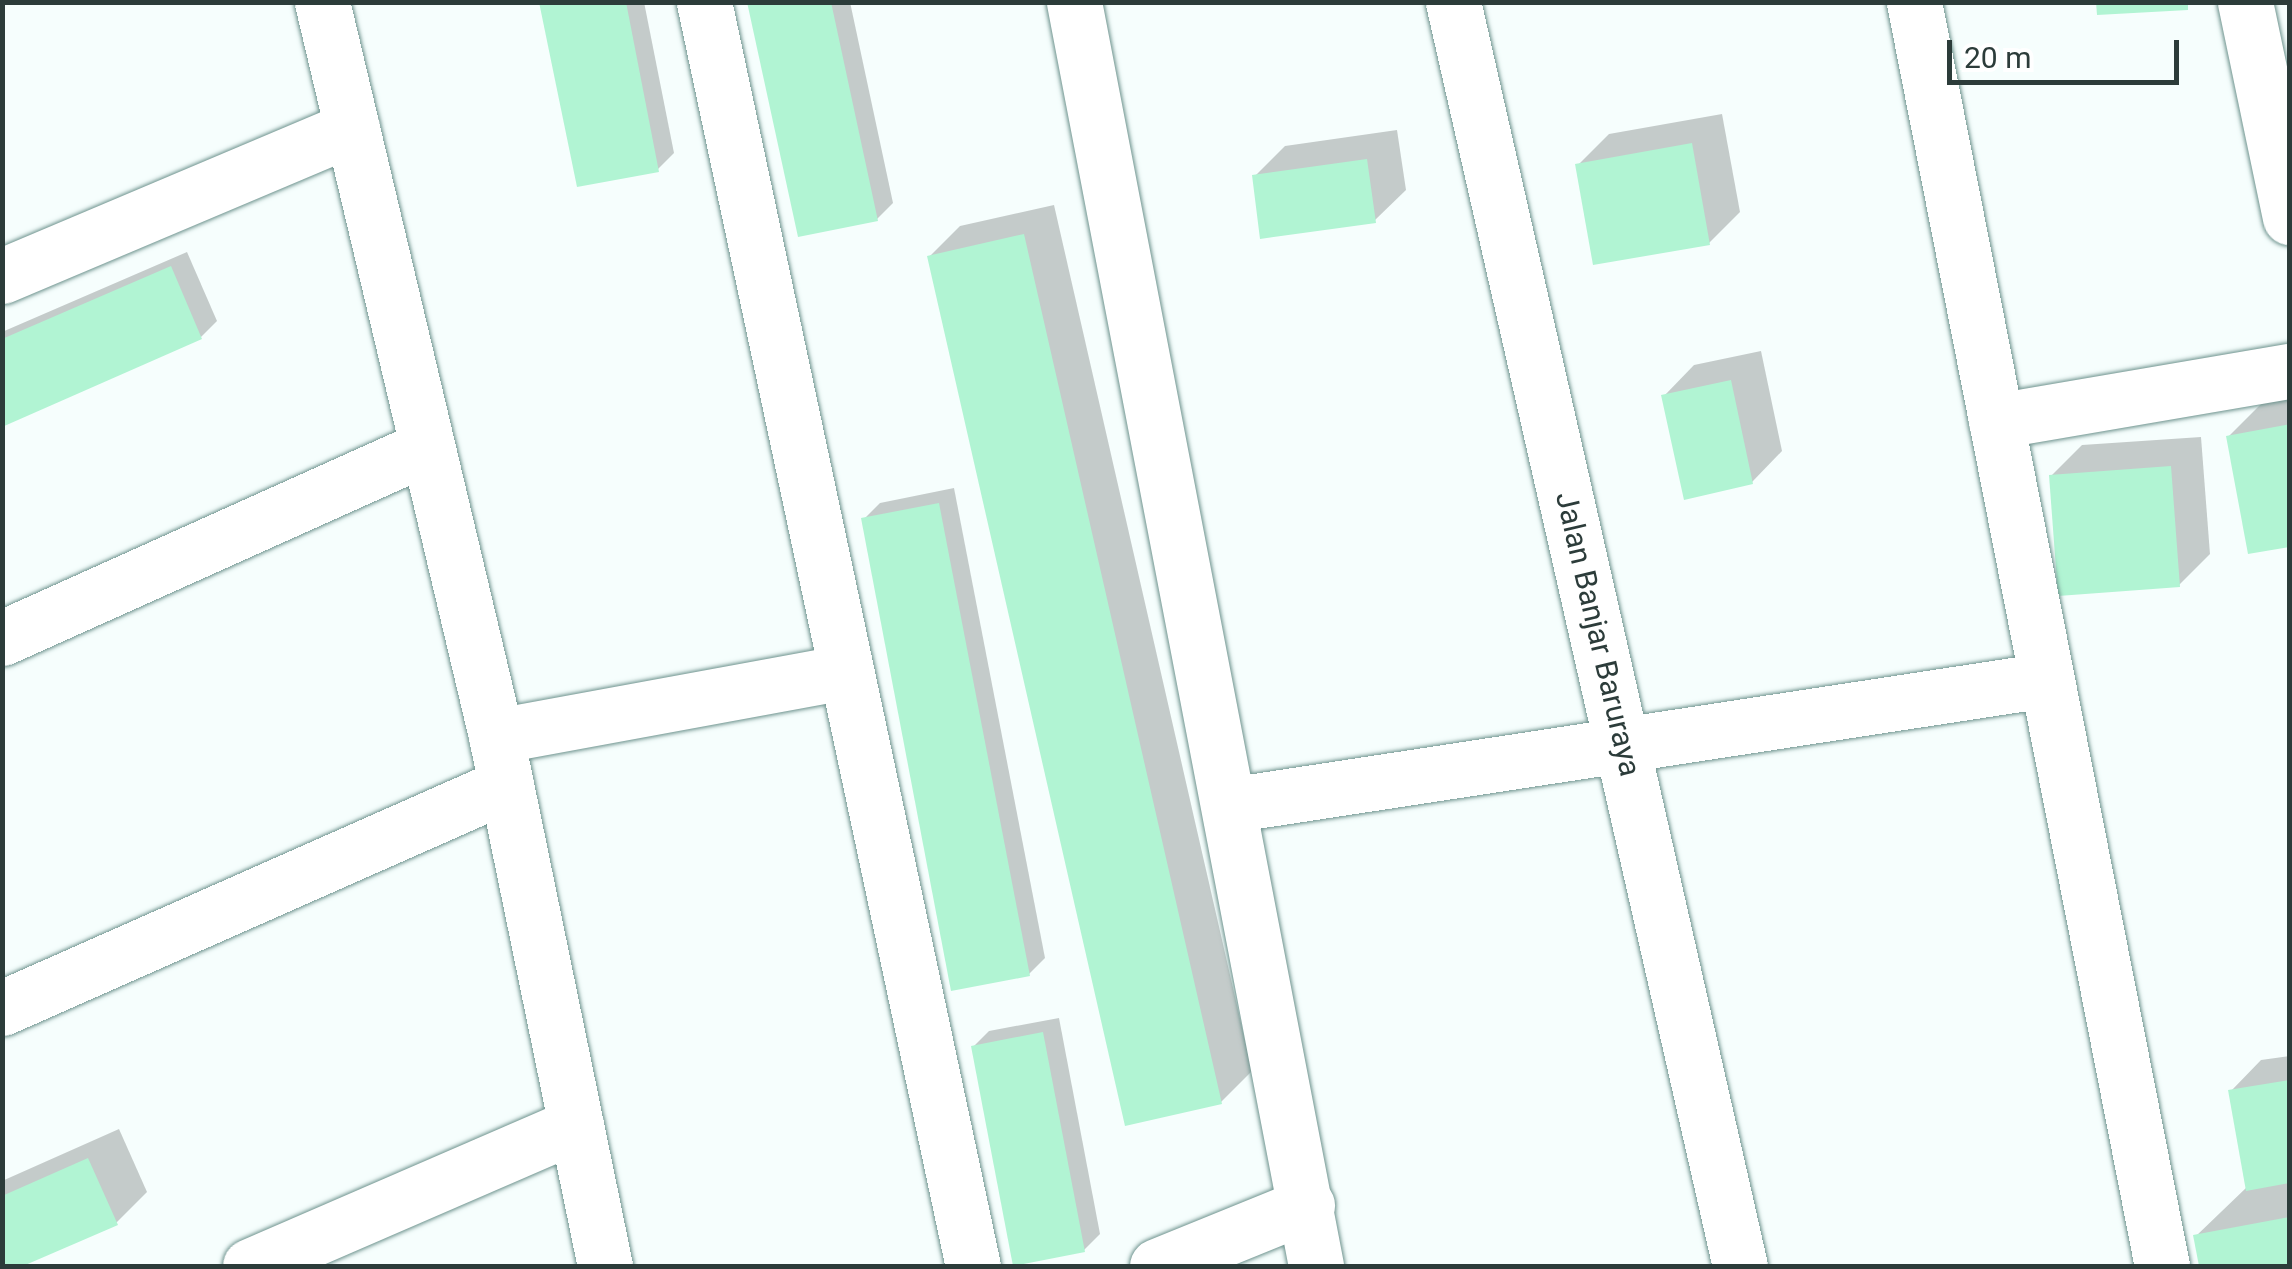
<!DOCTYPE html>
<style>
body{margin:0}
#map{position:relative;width:2292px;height:1269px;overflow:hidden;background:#f6fefd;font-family:Roboto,sans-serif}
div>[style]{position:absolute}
.shadow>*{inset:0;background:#0003}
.building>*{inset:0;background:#b1f4d3}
.roads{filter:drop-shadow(0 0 2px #6e938e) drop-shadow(0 0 2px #6e938e)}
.street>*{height:55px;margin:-27.5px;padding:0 27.5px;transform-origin:27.5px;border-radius:27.5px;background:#fff}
span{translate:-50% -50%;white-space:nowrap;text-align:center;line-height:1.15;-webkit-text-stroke:8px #fff;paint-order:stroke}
.street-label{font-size:30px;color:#2c3c3a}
.frame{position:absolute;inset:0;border:5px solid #2c3c3a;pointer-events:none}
.scale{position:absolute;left:1947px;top:40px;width:232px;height:45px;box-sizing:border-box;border:5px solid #2c3c3a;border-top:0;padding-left:12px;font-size:30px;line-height:35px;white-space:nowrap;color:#2c3c3a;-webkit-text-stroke:8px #fff;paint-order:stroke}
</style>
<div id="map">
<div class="shadow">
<i style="clip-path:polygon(543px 2px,644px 2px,674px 153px,658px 169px)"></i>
<i style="clip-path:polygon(750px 2px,850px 2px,893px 203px,877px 219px)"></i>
<i style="clip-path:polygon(1722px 114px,1740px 212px,1709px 243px,1578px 165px,1609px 134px)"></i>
<i style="clip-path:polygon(1397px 130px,1406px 190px,1375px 220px,1255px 176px,1285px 146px)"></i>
<i style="clip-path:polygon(1054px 205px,1252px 1071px,1221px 1102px,929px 257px,960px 226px)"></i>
<i style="clip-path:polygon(187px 252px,217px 321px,201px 337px,2px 424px,2px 332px)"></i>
<i style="clip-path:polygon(1761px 351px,1782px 451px,1752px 482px,1664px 396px,1694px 365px)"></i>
<i style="clip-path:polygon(2290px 391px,2290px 544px,2229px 436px,2270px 395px)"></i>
<i style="clip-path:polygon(2201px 437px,2210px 554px,2179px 585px,2051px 476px,2082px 445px)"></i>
<i style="clip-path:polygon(954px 488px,1045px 958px,1029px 974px,864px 519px,880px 503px)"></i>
<i style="clip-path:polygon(1059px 1018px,1100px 1234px,1084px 1250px,973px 1047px,989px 1031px)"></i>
<i style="clip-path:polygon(2290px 1056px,2290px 1266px,2202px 1266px,2196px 1236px,2247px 1187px,2231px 1091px,2261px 1060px)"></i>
<i style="clip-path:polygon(119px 1129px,147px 1192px,116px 1223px,17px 1266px,2px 1266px,2px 1181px)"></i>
</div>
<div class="building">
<i style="clip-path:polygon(539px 2px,626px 2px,659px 172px,577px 187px)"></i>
<i style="clip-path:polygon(747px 2px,831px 2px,878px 221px,798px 237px)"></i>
<i style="clip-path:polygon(2096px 2px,2188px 2px,2188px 10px,2097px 15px)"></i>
<i style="clip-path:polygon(1692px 143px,1710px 245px,1593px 265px,1575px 164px)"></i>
<i style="clip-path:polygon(1367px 159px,1376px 223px,1260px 239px,1252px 175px)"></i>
<i style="clip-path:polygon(1024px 234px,1222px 1104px,1125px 1126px,927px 256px)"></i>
<i style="clip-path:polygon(171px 266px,202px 339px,2px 427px,2px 339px)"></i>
<i style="clip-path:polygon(1731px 380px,1753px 484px,1684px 500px,1661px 395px)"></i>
<i style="clip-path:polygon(2290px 424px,2290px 547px,2248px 554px,2226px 436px)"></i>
<i style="clip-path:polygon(2171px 466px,2180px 587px,2058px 596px,2049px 475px)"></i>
<i style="clip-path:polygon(939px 503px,1030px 976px,951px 991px,861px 518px)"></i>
<i style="clip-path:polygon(1043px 1032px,1085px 1252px,1013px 1266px,971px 1046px)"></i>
<i style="clip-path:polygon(2290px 1080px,2290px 1183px,2246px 1191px,2228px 1090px)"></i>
<i style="clip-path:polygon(88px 1158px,118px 1225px,23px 1266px,2px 1266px,2px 1196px)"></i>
<i style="clip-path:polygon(2290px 1217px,2290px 1266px,2199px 1266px,2193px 1235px)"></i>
</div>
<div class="roads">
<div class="street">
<i style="left:322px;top:2px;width:754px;rotate:76.66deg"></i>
<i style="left:496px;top:736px;width:541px;rotate:78.38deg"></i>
<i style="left:704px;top:2px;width:1292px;rotate:77.99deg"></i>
<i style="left:1074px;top:2px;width:1287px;rotate:79.16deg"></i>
<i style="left:1453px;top:2px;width:1296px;rotate:77.21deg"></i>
<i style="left:1914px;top:2px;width:1288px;rotate:78.9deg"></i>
<i style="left:2245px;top:2px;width:220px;rotate:78.2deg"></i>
<i style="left:2px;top:276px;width:380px;rotate:-22.9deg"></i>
<i style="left:1996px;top:421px;width:298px;rotate:-9.7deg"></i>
<i style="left:2px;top:638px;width:466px;rotate:-24.2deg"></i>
<i style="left:496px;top:736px;width:356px;rotate:-10.4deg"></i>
<i style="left:1229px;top:805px;width:827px;rotate:-8.7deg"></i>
<i style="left:2px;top:1008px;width:551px;rotate:-23.87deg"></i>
<i style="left:250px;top:1266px;width:355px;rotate:-23.4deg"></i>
<i style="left:1157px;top:1266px;width:162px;rotate:-22.1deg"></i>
</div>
</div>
<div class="street-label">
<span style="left:1598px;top:634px;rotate:77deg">Jalan Banjar Baruraya</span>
</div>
<div class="frame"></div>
<div class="scale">20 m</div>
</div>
